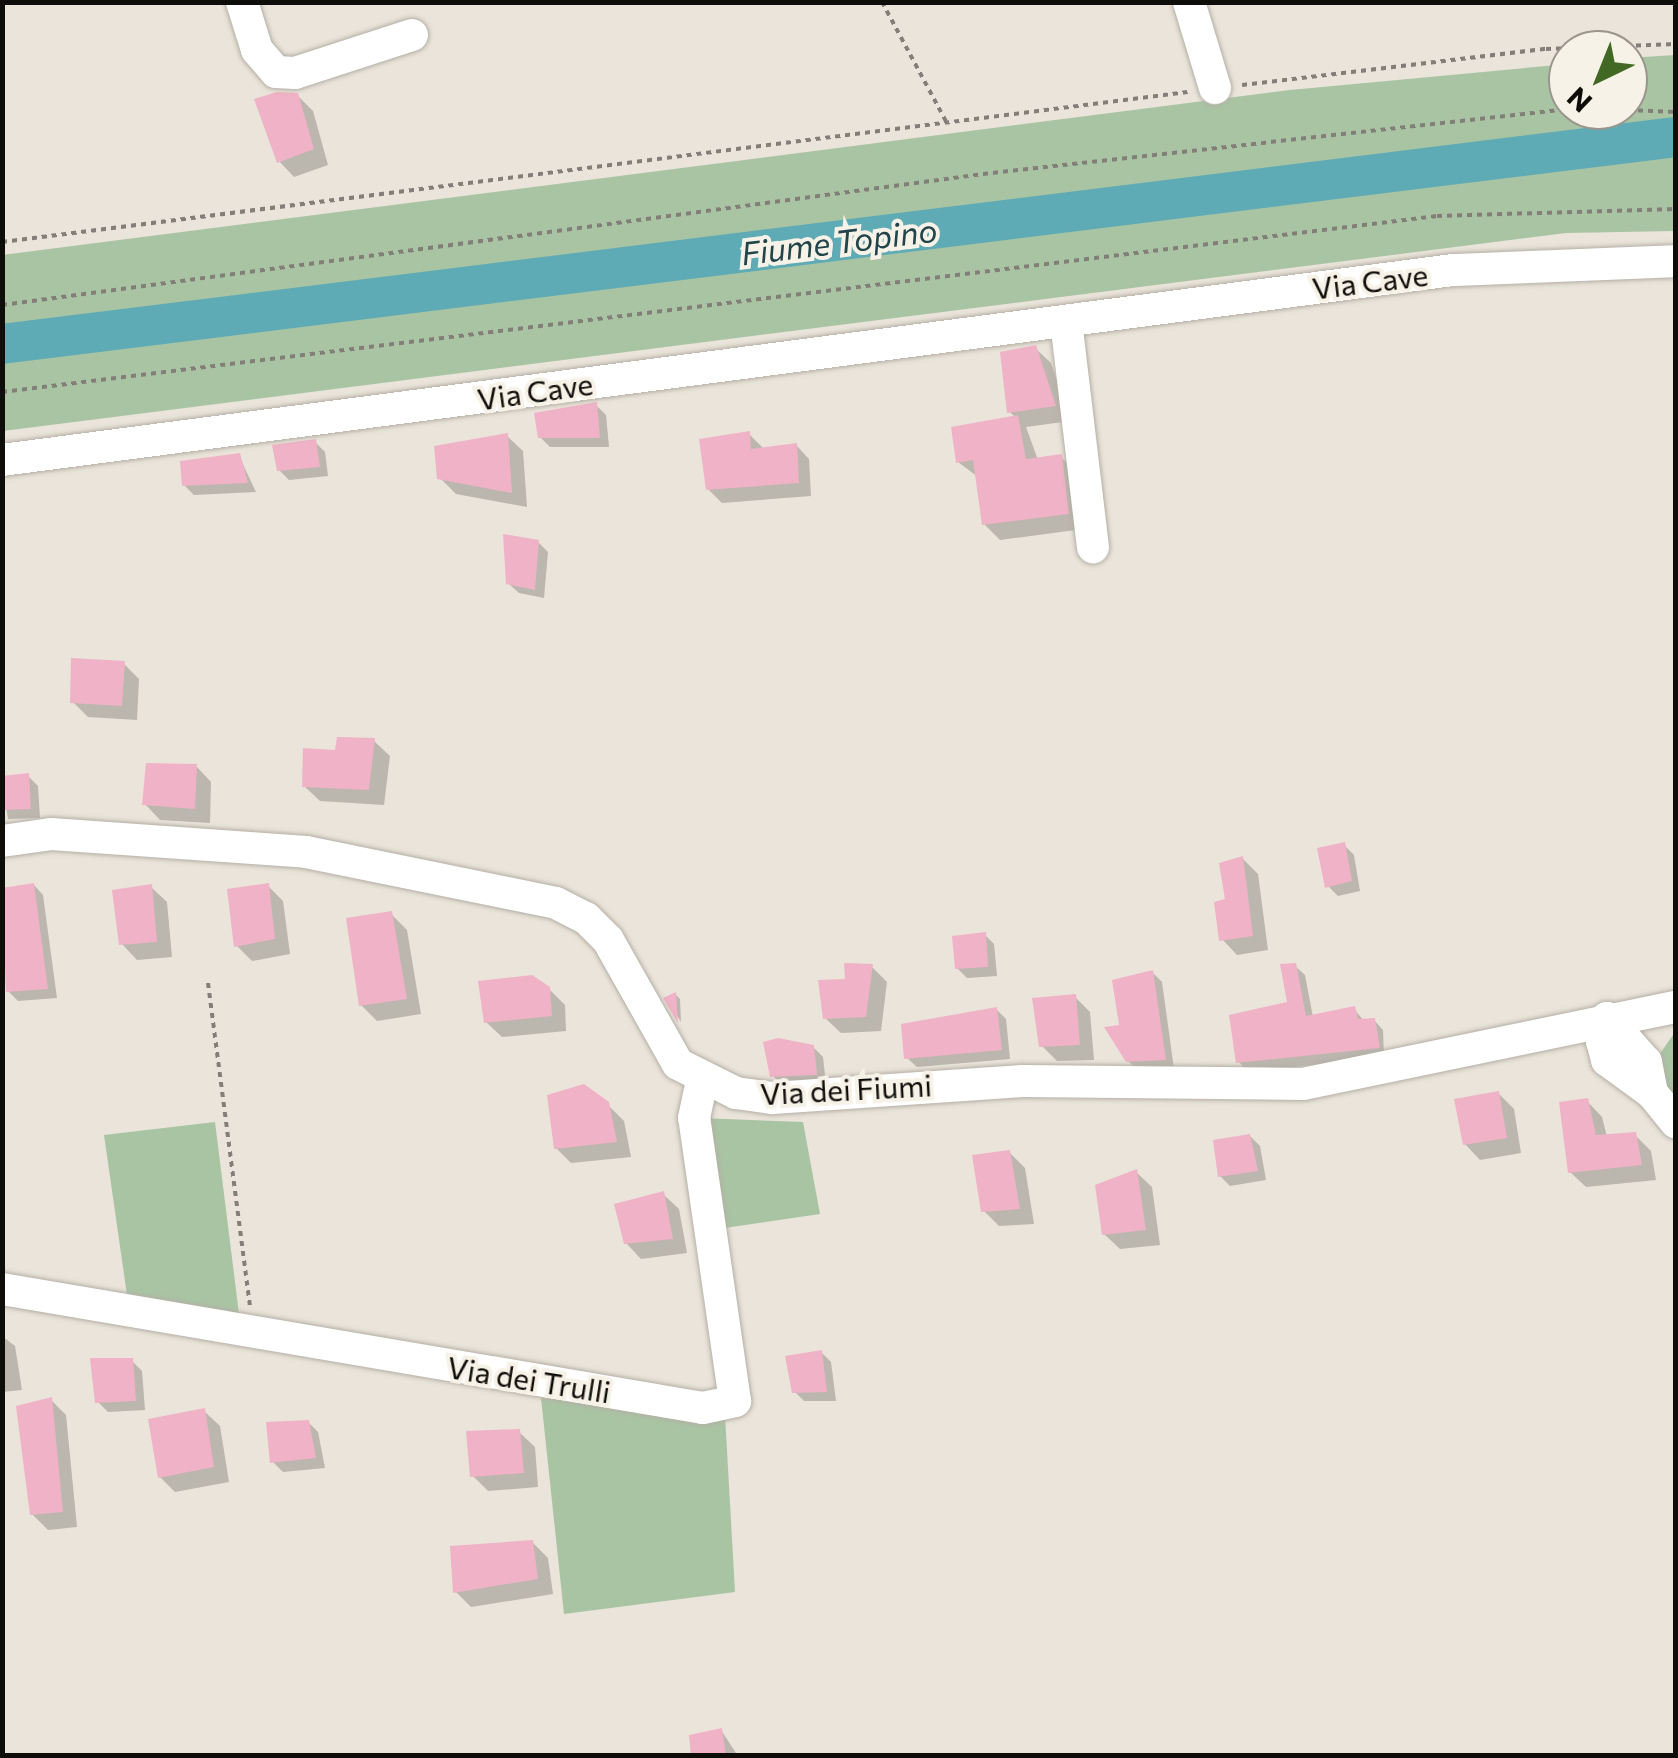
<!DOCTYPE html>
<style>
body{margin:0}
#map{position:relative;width:1678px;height:1758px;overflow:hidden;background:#eae4da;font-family:Commissioner,sans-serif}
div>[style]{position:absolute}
.green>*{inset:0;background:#a9c4a3}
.shadow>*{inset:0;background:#0003}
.river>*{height:40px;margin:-20px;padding:0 20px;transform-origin:20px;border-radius:20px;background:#5fabb5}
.building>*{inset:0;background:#f0b2c6}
.path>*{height:4px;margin-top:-2px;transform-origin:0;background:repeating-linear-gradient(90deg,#837f78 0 5px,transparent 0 10px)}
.roads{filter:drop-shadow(0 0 2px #b4afa5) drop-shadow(0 0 2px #b4afa5)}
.minor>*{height:32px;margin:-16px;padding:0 16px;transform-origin:16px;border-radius:16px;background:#fff}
span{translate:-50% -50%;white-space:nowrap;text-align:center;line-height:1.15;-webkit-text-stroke:8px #f7f2e7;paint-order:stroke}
.street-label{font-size:30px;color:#0f0d09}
.water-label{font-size:32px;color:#204449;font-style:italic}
.frame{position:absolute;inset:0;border:5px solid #0f0d09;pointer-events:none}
.north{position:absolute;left:1548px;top:30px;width:100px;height:100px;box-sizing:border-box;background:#f7f2e7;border:2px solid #9a968e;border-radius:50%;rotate:223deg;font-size:28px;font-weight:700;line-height:40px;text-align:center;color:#0f0d09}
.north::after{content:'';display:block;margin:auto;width:35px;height:45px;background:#426923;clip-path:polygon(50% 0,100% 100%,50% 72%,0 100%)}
</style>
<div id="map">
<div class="green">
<i style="clip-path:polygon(1675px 55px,1675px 231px,1566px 233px,3px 431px,2px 255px,1290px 90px,1568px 64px,1568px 110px,1628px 110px,1628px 58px)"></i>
<i style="clip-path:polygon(1675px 1032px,1675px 1101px,1670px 1102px,1657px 1058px)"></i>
<i style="clip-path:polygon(700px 1118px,803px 1122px,820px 1214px,718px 1229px)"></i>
<i style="clip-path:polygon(215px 1122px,240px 1322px,128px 1302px,104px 1135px)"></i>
<i style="clip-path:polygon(541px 1398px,725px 1415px,735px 1592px,564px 1614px)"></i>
</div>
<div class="shadow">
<i style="clip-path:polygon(297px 95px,313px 111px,328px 165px,294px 177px,279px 161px)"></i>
<i style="clip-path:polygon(1035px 348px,1051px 363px,1070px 421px,1026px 427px,1038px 460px,1061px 457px,1076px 472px,1083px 529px,1000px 540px,984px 524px,978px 477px,958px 462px,1016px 418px,1010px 412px)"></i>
<i style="clip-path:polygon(596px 405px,606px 415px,609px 447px,550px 447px,540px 437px)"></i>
<i style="clip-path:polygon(749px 434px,763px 448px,796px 445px,809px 459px,811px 496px,722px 503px,708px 489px)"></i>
<i style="clip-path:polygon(507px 436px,523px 451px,527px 507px,456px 494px,440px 478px)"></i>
<i style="clip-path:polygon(315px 442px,325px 452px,328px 476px,289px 480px,279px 470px)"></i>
<i style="clip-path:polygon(239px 456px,256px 492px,194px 495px,184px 485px)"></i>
<i style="clip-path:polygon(538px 542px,548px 552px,544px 598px,519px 593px,508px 583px)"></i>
<i style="clip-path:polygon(124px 664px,139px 679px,137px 720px,88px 717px,73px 702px)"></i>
<i style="clip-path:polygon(374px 741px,390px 756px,384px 805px,320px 801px,304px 786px)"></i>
<i style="clip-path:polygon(196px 766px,211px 782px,210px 823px,160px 820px,145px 804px)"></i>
<i style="clip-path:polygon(28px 776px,38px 786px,40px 818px,8px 819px,2px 779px)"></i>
<i style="clip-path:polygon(1344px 845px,1354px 855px,1360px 891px,1338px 896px,1328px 886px)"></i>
<i style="clip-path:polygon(1243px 859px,1258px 874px,1268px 950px,1237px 955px,1222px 939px)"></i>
<i style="clip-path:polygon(34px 885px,43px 895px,57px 998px,18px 1001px,8px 991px,2px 890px)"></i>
<i style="clip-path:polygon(268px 886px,283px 901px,290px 954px,252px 961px,237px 946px)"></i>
<i style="clip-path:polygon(151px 887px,167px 902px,172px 957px,137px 960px,122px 944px)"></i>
<i style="clip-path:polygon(391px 914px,407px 930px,421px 1014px,377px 1021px,361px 1005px)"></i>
<i style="clip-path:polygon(985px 935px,994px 944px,997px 976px,967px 978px,957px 968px)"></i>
<i style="clip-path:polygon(1295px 966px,1305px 975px,1313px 1017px,1354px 1009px,1364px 1021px,1374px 1020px,1383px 1030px,1384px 1057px,1248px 1072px,1239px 1062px,1290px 1004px)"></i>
<i style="clip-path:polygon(872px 967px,887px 982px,881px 1031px,841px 1033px,825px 1018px,847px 981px)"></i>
<i style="clip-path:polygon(1152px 972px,1162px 982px,1174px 1069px,1139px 1071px,1128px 1061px,1122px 1027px)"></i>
<i style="clip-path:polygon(549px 989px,565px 1005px,566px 1031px,502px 1037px,486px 1022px)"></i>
<i style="clip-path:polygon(676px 995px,680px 999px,681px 1022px,667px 999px)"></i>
<i style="clip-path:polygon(1075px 997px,1090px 1012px,1094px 1060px,1057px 1061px,1041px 1045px)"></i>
<i style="clip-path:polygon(996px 1009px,1006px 1019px,1010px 1059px,917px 1067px,907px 1058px)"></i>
<i style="clip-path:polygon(813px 1047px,823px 1057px,826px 1084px,783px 1086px,773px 1076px)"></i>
<i style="clip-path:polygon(1498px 1093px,1514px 1109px,1521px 1153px,1480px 1160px,1465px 1144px)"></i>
<i style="clip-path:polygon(1587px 1101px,1602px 1117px,1607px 1137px,1635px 1135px,1651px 1151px,1656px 1180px,1586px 1187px,1570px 1172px)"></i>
<i style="clip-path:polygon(607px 1104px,624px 1121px,631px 1157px,571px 1163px,556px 1148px)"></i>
<i style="clip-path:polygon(1250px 1136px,1260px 1146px,1266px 1180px,1230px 1186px,1220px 1176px)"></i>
<i style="clip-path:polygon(1009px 1152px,1025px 1168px,1034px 1224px,999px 1226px,984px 1211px)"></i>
<i style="clip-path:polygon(1136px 1172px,1152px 1187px,1160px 1245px,1120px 1249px,1104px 1234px)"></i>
<i style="clip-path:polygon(663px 1194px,679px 1209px,687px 1253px,641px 1259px,626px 1243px)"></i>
<i style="clip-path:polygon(2px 1336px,15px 1346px,22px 1390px,2px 1392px)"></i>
<i style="clip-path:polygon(821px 1352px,831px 1362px,836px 1401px,804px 1401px,794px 1391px)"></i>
<i style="clip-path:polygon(132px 1361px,142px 1371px,145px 1410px,108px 1412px,98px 1402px)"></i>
<i style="clip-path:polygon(51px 1400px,66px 1415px,77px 1527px,48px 1530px,32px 1514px)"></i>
<i style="clip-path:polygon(204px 1411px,220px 1426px,229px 1482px,175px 1492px,160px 1477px)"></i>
<i style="clip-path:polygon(308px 1422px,318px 1432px,325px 1468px,283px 1472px,273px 1462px)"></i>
<i style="clip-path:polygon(519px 1432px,535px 1447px,538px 1487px,488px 1491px,473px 1476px)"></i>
<i style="clip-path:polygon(533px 1543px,548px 1558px,553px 1594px,471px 1607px,456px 1592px)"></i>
<i style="clip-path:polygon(721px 1730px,738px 1756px,694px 1756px)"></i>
</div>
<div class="river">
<i style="left:2px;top:344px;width:1687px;rotate:-7.05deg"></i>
</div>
<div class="building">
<i style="clip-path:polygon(277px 92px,298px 93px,314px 149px,277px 163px,254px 99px)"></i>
<i style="clip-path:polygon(1036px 345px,1056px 406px,1007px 413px,1000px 352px)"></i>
<i style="clip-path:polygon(597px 402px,600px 438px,538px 438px,534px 413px)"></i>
<i style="clip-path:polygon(1018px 415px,1026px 459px,1062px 454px,1069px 514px,982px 525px,973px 460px,956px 463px,951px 427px)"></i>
<i style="clip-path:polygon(750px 431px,751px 449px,797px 443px,799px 483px,706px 490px,699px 439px)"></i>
<i style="clip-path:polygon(508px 433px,512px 493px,437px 479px,434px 446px)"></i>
<i style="clip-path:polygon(316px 439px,320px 467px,277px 471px,272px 445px)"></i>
<i style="clip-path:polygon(240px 453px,248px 483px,182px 486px,180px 461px)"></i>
<i style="clip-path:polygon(503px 534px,539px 540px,535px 590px,506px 584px)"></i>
<i style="clip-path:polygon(71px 658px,125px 661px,122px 706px,70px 703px)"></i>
<i style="clip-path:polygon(337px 737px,375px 738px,369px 790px,302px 787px,303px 748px,335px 750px)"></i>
<i style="clip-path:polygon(146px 763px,197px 764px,195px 809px,142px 805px)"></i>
<i style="clip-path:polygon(29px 773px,31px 809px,2px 810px,2px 776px)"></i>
<i style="clip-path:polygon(1345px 842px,1352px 881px,1325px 888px,1317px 848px)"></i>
<i style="clip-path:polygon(1243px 856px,1253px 936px,1219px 941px,1214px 902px,1225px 899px,1219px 863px)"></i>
<i style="clip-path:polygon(34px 883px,48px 989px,6px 992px,2px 888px)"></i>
<i style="clip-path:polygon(269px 883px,275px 939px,234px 947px,227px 889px)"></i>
<i style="clip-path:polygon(152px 884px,157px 942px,119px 945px,112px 890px)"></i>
<i style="clip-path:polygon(392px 911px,407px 999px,359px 1006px,346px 918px)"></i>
<i style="clip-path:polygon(986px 932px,988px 967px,955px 969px,952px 936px)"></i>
<i style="clip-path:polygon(844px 963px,873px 964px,866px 1017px,823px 1019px,818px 980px,845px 979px)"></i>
<i style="clip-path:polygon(1296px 963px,1306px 1016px,1355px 1006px,1358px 1019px,1375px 1018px,1380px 1048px,1236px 1063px,1229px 1015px,1287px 1002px,1280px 964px)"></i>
<i style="clip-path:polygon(1153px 970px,1166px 1060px,1126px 1062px,1104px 1027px,1119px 1025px,1112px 980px)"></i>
<i style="clip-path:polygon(532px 975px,550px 987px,552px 1016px,484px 1023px,478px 981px)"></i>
<i style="clip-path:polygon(676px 992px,678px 1023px,663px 998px)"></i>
<i style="clip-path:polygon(1076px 994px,1080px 1045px,1039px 1047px,1032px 998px)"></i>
<i style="clip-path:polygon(997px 1007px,1002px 1050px,904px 1059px,901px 1024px)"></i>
<i style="clip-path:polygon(778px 1038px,814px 1045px,817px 1075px,770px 1077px,763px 1042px)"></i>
<i style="clip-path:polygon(584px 1084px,609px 1102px,617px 1142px,554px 1149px,547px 1095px)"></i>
<i style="clip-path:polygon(1499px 1091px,1507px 1138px,1463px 1145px,1454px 1099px)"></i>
<i style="clip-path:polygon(1588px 1098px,1596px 1135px,1636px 1132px,1642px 1165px,1568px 1173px,1559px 1102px)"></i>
<i style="clip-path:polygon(1250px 1134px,1258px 1171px,1218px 1177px,1213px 1140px)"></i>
<i style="clip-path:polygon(1010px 1150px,1020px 1209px,981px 1212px,972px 1155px)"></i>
<i style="clip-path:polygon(1137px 1169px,1146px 1230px,1102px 1235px,1095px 1185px)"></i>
<i style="clip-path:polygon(664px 1191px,673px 1239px,624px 1244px,614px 1204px)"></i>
<i style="clip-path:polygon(822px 1350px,827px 1392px,792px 1393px,785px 1356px)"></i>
<i style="clip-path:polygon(90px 1358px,133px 1358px,136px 1401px,95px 1403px)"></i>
<i style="clip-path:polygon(52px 1397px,63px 1512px,30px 1515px,16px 1406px)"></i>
<i style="clip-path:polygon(205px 1408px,214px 1467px,158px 1478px,148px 1419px)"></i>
<i style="clip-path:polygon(309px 1420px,316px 1458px,270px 1463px,266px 1422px)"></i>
<i style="clip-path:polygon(520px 1429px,524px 1473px,470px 1477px,466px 1431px)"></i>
<i style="clip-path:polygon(533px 1540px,538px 1579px,453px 1593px,450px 1546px)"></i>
<i style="clip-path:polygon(722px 1728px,726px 1756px,691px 1756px,689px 1735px)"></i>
</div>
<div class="path">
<i style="left:882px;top:2px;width:140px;rotate:61.8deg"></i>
<i style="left:1242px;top:85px;width:306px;rotate:-6.8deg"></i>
<i style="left:1546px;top:49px;width:130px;rotate:-2.2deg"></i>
<i style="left:1628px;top:110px;width:48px;rotate:2.4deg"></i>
<i style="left:2px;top:242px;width:1195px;rotate:-7.21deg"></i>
<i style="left:2px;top:305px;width:990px;rotate:-7.61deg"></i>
<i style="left:983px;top:174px;width:589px;rotate:-6.34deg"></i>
<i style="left:2px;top:392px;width:1446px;rotate:-6.99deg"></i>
<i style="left:1437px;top:216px;width:239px;rotate:-1.7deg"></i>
<i style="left:208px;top:983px;width:326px;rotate:82.6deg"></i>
</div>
<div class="roads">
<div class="minor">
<i style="left:242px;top:2px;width:50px;rotate:72.6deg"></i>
<i style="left:257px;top:50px;width:29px;rotate:49deg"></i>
<i style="left:276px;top:72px;width:19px;rotate:3deg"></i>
<i style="left:295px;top:73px;width:123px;rotate:-18deg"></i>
<i style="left:1189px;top:2px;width:90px;rotate:73.2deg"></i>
<i style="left:1066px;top:321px;width:228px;rotate:83.2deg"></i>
<i style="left:2px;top:460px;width:1463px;rotate:-7.46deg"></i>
<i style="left:1453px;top:270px;width:223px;rotate:-2.3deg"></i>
<i style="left:2px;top:841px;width:49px;rotate:-8.1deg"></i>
<i style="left:51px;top:834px;width:256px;rotate:4deg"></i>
<i style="left:306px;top:852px;width:255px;rotate:11.5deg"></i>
<i style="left:556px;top:903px;width:34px;rotate:27deg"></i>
<i style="left:586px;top:918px;width:31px;rotate:45deg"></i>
<i style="left:608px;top:940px;width:142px;rotate:60.6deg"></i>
<i style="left:678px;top:1064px;width:65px;rotate:26.6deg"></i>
<i style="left:736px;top:1093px;width:37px;rotate:8deg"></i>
<i style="left:773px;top:1098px;width:250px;rotate:-3.9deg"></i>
<i style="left:1022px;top:1081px;width:281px;rotate:0.6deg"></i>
<i style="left:1303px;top:1084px;width:381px;rotate:-11.7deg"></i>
<i style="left:1652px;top:1093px;width:32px;rotate:-101deg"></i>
<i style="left:1646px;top:1062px;width:59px;rotate:-131.6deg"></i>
<i style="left:1607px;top:1018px;width:24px;rotate:102deg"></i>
<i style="left:1602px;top:1041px;width:20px;rotate:75deg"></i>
<i style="left:1607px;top:1060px;width:56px;rotate:36.3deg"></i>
<i style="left:1652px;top:1093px;width:38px;rotate:51deg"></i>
<i style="left:2px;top:1289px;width:711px;rotate:9.63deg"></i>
<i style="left:703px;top:1408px;width:33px;rotate:-12deg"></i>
<i style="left:735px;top:1401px;width:286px;rotate:-98.2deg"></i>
<i style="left:694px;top:1118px;width:39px;rotate:-78deg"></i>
</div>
</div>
<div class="street-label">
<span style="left:1370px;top:281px;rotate:-7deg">Via Cave</span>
<span style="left:535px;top:391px;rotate:-8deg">Via Cave</span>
<span style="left:846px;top:1089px;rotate:-3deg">Via dei Fiumi</span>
<span style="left:529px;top:1379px;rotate:9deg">Via dei Trulli</span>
</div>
<div class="water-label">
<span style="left:839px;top:241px;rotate:-7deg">Fiume Topino</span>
</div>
<div class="frame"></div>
<div class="north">N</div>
</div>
